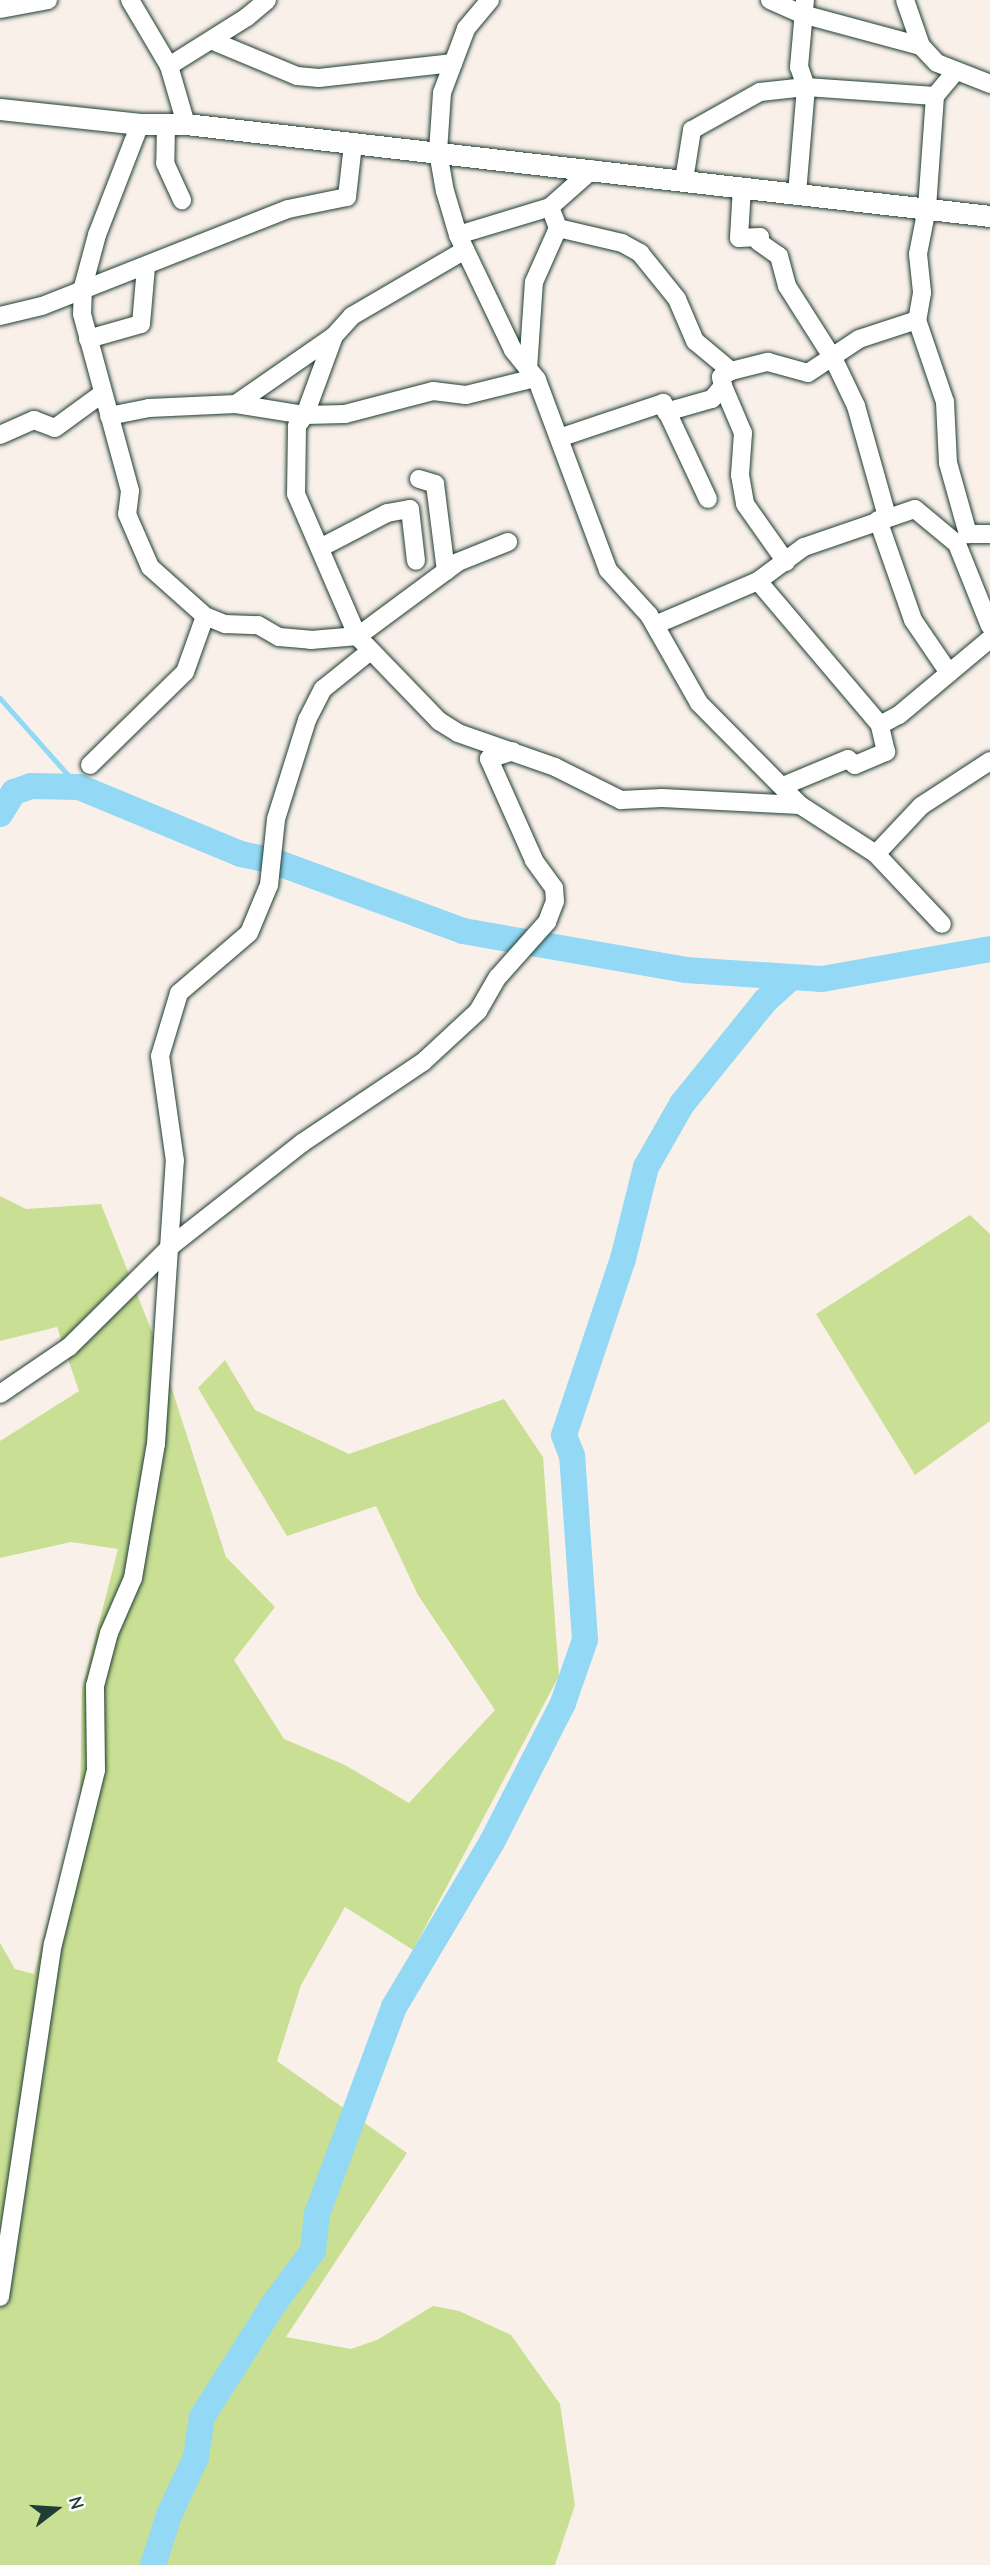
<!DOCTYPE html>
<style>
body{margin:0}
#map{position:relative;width:990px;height:2565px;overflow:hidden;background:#f9f1e9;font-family:"Comic Neue",sans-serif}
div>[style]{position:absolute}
.green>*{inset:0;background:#c9df94}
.stream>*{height:4.5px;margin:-2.25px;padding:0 2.25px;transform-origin:2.25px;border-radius:2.25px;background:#93d8f5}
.river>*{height:26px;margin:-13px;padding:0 13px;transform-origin:13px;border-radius:13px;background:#93d8f5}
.roads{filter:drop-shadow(0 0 2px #1f3d34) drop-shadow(0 0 2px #1f3d34)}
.minor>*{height:18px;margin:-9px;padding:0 9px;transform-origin:9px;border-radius:9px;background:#fff}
.tertiary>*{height:21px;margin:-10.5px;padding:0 10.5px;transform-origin:10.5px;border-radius:10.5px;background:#fff}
span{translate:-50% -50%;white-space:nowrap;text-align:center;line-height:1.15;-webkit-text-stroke:5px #fff;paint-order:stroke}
.north{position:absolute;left:21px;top:2474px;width:70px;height:70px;-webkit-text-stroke:5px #fff;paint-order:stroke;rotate:73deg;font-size:19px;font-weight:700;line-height:28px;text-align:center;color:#1f3d34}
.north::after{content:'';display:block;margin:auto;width:24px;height:32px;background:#1f3d34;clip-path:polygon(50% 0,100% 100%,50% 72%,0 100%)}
</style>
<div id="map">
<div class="green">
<i style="clip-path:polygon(0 1196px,26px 1209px,101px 1204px,160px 1352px,226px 1557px,275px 1607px,234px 1660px,284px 1739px,345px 1765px,409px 1803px,495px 1710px,418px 1595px,376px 1506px,287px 1536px,198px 1388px,225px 1360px,255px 1410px,349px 1454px,504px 1399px,543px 1457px,559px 1676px,413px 1950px,345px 1907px,301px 1985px,277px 2061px,407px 2153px,286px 2337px,351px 2349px,377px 2340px,433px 2306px,459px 2311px,511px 2335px,560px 2404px,575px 2505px,555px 2565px,0 2565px,0 1943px,15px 1969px,34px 1974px,80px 1802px,82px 1689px,118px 1549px,71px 1542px,0 1558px,0 1441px,79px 1391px,57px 1327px,0 1341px)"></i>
<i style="clip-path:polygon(970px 1215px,990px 1234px,990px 1421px,915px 1475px,816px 1314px)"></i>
</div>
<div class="stream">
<i style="left:0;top:698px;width:119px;rotate:48.4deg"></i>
</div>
<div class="river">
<i style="left:0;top:814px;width:26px;rotate:-58deg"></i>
<i style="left:14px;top:792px;width:18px;rotate:-19deg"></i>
<i style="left:31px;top:786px;width:48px;rotate:1.2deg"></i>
<i style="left:79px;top:787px;width:175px;rotate:22.5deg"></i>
<i style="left:241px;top:854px;width:33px;rotate:12deg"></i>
<i style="left:273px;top:861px;width:202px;rotate:20.2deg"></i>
<i style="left:463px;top:931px;width:226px;rotate:9.9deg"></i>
<i style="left:686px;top:970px;width:136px;rotate:3.8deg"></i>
<i style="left:822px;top:979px;width:171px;rotate:-10.1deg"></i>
<i style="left:153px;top:2565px;width:52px;rotate:-72.3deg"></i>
<i style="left:169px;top:2515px;width:64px;rotate:-65deg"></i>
<i style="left:196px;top:2457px;width:40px;rotate:-81.5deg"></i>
<i style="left:202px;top:2417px;width:133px;rotate:-57.6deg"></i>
<i style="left:273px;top:2305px;width:67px;rotate:-53.5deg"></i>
<i style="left:313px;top:2251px;width:37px;rotate:-84deg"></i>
<i style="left:317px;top:2214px;width:221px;rotate:-69.6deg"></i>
<i style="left:394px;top:2007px;width:192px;rotate:-59.3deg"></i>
<i style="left:492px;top:1842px;width:156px;rotate:-62.9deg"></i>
<i style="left:563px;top:1703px;width:67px;rotate:-70.8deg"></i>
<i style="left:585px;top:1640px;width:184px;rotate:-94deg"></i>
<i style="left:572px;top:1456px;width:22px;rotate:-111deg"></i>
<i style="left:564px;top:1435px;width:186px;rotate:-71.5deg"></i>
<i style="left:623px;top:1259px;width:95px;rotate:-76deg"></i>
<i style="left:646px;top:1167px;width:73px;rotate:-60.3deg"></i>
<i style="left:682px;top:1104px;width:132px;rotate:-51.1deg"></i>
<i style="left:765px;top:1001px;width:36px;rotate:-42deg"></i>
</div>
<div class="roads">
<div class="minor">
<i style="left:130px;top:0;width:77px;rotate:59.4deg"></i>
<i style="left:169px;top:66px;width:60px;rotate:73.7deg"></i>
<i style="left:490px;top:0;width:38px;rotate:130deg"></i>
<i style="left:466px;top:29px;width:68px;rotate:110.6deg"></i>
<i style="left:442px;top:93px;width:59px;rotate:93.9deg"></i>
<i style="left:438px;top:152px;width:40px;rotate:80deg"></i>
<i style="left:445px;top:191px;width:46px;rotate:73.5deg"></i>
<i style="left:458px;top:235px;width:127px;rotate:64.4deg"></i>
<i style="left:513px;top:350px;width:38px;rotate:51deg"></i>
<i style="left:537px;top:380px;width:203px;rotate:69.5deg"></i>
<i style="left:608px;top:570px;width:61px;rotate:47.7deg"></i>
<i style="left:649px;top:615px;width:101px;rotate:60.4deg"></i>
<i style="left:699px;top:703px;width:144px;rotate:45.3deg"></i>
<i style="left:800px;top:805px;width:90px;rotate:32.8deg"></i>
<i style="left:876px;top:854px;width:96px;rotate:46.7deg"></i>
<i style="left:770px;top:0;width:35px;rotate:24deg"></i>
<i style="left:802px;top:14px;width:123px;rotate:15.1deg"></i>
<i style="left:905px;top:0;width:49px;rotate:70.8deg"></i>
<i style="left:921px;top:46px;width:23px;rotate:47deg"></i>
<i style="left:937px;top:63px;width:57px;rotate:21.6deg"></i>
<i style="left:0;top:9px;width:49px;rotate:-10.6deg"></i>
<i style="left:213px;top:41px;width:91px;rotate:22.6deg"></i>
<i style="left:297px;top:76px;width:22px;rotate:5deg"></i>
<i style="left:319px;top:78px;width:135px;rotate:-6.4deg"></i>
<i style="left:169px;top:66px;width:92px;rotate:-32.1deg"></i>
<i style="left:247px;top:17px;width:26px;rotate:-40deg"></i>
<i style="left:935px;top:96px;width:112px;rotate:94.1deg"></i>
<i style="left:927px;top:208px;width:47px;rotate:101.1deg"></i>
<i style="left:918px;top:254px;width:39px;rotate:84deg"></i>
<i style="left:922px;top:293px;width:27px;rotate:100deg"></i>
<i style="left:917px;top:320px;width:87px;rotate:71.1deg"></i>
<i style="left:945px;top:402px;width:61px;rotate:87.2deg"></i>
<i style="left:948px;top:463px;width:74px;rotate:74.3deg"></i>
<i style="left:140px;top:124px;width:119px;rotate:111.2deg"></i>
<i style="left:97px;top:235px;width:54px;rotate:105.1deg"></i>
<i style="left:83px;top:287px;width:27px;rotate:92deg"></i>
<i style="left:82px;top:314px;width:183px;rotate:74.8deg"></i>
<i style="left:130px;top:491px;width:23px;rotate:97deg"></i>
<i style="left:127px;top:514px;width:58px;rotate:66.5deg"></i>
<i style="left:150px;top:567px;width:74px;rotate:41.7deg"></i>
<i style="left:205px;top:616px;width:22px;rotate:22deg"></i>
<i style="left:225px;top:624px;width:33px;rotate:2deg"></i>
<i style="left:258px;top:625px;width:24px;rotate:30deg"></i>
<i style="left:279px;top:637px;width:32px;rotate:5deg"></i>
<i style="left:311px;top:640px;width:47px;rotate:-4.9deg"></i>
<i style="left:358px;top:636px;width:124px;rotate:-36.5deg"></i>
<i style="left:458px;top:562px;width:54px;rotate:-21.8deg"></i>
<i style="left:166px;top:124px;width:39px;rotate:91deg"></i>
<i style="left:165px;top:163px;width:41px;rotate:65.3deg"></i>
<i style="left:684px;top:180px;width:51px;rotate:-80.9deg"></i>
<i style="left:692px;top:130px;width:78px;rotate:-29.2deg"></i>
<i style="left:760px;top:92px;width:46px;rotate:-6.2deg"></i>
<i style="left:806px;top:87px;width:129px;rotate:4deg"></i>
<i style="left:935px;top:96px;width:30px;rotate:-50deg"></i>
<i style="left:742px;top:187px;width:51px;rotate:93.4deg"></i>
<i style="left:739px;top:238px;width:21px;rotate:-3deg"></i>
<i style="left:760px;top:237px;width:5px;rotate:101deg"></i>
<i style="left:759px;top:242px;width:24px;rotate:35deg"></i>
<i style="left:779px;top:256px;width:31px;rotate:75deg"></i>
<i style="left:787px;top:286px;width:88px;rotate:57.6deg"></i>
<i style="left:834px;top:360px;width:51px;rotate:64.4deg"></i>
<i style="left:856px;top:406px;width:114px;rotate:74.3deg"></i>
<i style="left:797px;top:194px;width:107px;rotate:-85.2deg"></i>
<i style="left:806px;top:87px;width:21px;rotate:-109deg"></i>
<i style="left:799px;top:67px;width:67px;rotate:-84.9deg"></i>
<i style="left:550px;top:207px;width:22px;rotate:69deg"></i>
<i style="left:558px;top:228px;width:66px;rotate:13.2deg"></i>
<i style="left:622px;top:243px;width:21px;rotate:29deg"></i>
<i style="left:640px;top:253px;width:59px;rotate:51.2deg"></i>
<i style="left:677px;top:299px;width:46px;rotate:66.8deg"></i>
<i style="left:695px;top:341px;width:47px;rotate:39.8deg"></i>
<i style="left:458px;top:235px;width:96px;rotate:-16.9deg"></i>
<i style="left:550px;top:207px;width:57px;rotate:-41.5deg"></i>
<i style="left:465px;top:250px;width:131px;rotate:149.7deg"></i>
<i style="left:352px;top:316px;width:27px;rotate:132deg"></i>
<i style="left:334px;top:336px;width:84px;rotate:110.2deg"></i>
<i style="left:305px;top:415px;width:14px;rotate:126deg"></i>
<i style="left:297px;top:426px;width:68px;rotate:90.8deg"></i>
<i style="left:296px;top:494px;width:156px;rotate:66.6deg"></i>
<i style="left:358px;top:637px;width:117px;rotate:46deg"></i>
<i style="left:439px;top:721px;width:22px;rotate:32deg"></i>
<i style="left:458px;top:733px;width:103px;rotate:19.3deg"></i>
<i style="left:555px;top:767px;width:74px;rotate:26.6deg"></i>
<i style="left:621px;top:800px;width:41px;rotate:-2.8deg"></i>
<i style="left:662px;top:798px;width:138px;rotate:2.9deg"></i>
<i style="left:0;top:316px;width:43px;rotate:-13.4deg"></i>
<i style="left:42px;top:306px;width:264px;rotate:-21.5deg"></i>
<i style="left:288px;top:209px;width:60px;rotate:-11.5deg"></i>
<i style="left:347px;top:197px;width:53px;rotate:-83.5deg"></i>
<i style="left:88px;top:339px;width:55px;rotate:-15.8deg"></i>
<i style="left:141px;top:324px;width:57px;rotate:-85deg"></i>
<i style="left:528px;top:369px;width:87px;rotate:-86.1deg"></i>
<i style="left:534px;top:282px;width:59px;rotate:-66deg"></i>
<i style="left:723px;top:386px;width:51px;rotate:66.9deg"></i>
<i style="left:743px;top:433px;width:42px;rotate:94.1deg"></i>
<i style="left:740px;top:475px;width:29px;rotate:80deg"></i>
<i style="left:745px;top:504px;width:71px;rotate:54.7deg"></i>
<i style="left:236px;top:404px;width:70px;rotate:9.1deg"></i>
<i style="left:305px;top:415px;width:40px;rotate:-1.4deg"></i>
<i style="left:345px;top:414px;width:91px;rotate:-14.6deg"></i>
<i style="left:433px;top:391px;width:33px;rotate:7deg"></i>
<i style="left:466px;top:395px;width:71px;rotate:-13.8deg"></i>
<i style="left:666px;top:412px;width:48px;rotate:-15.8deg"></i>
<i style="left:712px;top:399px;width:17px;rotate:-50deg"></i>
<i style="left:723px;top:386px;width:9px;rotate:-103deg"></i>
<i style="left:721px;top:377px;width:12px;rotate:-31deg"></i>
<i style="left:731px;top:371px;width:38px;rotate:-14deg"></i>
<i style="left:768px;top:362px;width:41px;rotate:15.4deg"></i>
<i style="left:808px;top:373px;width:61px;rotate:-33.7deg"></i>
<i style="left:859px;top:339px;width:61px;rotate:-18.1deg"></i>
<i style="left:109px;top:416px;width:41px;rotate:-11.3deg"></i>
<i style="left:149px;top:408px;width:87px;rotate:-2.6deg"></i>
<i style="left:236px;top:404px;width:119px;rotate:-34.8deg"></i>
<i style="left:0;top:435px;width:37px;rotate:-24deg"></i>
<i style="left:34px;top:420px;width:22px;rotate:21deg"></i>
<i style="left:55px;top:428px;width:59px;rotate:-36.1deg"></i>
<i style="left:559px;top:438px;width:110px;rotate:-18.6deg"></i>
<i style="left:663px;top:403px;width:106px;rotate:64.9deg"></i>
<i style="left:419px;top:479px;width:17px;rotate:17deg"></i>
<i style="left:435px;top:484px;width:88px;rotate:82.8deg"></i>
<i style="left:878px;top:520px;width:106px;rotate:70.7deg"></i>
<i style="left:913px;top:620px;width:64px;rotate:55.8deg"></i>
<i style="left:968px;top:534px;width:22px"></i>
<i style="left:322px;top:547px;width:73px;rotate:-27.6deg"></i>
<i style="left:387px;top:513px;width:23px;rotate:-10deg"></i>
<i style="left:410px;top:509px;width:52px;rotate:83.4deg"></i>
<i style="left:758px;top:581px;width:189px;rotate:49.7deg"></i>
<i style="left:655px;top:625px;width:112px;rotate:-23.1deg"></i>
<i style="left:758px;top:581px;width:57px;rotate:-36.5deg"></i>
<i style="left:804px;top:547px;width:117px;rotate:-18.9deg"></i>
<i style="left:915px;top:509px;width:55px;rotate:39.8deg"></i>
<i style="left:957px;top:544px;width:88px;rotate:68.1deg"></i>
<i style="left:90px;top:765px;width:133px;rotate:-44.4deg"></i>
<i style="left:185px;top:672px;width:59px;rotate:-70.3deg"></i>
<i style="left:783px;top:786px;width:70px;rotate:-22.6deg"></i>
<i style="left:848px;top:759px;width:9px;rotate:41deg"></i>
<i style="left:855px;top:765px;width:34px;rotate:-23deg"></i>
<i style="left:886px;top:752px;width:28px;rotate:-103deg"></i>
<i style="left:880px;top:725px;width:21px;rotate:-28deg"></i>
<i style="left:899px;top:715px;width:119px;rotate:-39.9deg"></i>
<i style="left:876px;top:854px;width:66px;rotate:-46.8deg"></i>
<i style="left:921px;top:806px;width:82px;rotate:-33.1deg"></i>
<i style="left:0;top:1394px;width:83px;rotate:-34.3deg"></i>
<i style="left:69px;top:1347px;width:145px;rotate:-44.7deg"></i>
<i style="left:172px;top:1245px;width:165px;rotate:-38.1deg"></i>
<i style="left:302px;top:1143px;width:146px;rotate:-33.8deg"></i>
<i style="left:423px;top:1062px;width:75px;rotate:-42.8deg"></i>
<i style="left:478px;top:1011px;width:39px;rotate:-60deg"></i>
<i style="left:498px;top:977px;width:74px;rotate:-48.3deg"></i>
<i style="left:547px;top:922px;width:22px;rotate:-69deg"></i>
<i style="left:555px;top:901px;width:13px;rotate:-94deg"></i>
<i style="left:554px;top:888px;width:34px;rotate:-126deg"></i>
<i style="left:534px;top:860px;width:111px;rotate:-114deg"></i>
<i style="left:489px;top:759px;width:25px;rotate:-18deg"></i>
<i style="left:0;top:2297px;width:357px;rotate:-81.5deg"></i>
<i style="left:53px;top:1944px;width:179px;rotate:-76.1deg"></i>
<i style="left:96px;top:1770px;width:84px;rotate:-90.7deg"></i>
<i style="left:95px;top:1686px;width:55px;rotate:-75.2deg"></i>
<i style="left:109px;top:1633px;width:60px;rotate:-66.4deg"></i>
<i style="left:133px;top:1578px;width:136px;rotate:-80.3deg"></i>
<i style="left:156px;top:1444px;width:284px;rotate:-86.2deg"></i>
<i style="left:175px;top:1161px;width:106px;rotate:-98.1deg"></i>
<i style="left:160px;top:1056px;width:66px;rotate:-73.2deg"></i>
<i style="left:179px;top:993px;width:92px;rotate:-40.6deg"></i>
<i style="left:249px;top:933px;width:52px;rotate:-67.4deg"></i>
<i style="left:269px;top:885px;width:66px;rotate:-83.9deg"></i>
<i style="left:276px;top:819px;width:104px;rotate:-72.6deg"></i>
<i style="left:307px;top:720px;width:35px;rotate:-63deg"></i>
<i style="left:323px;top:689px;width:59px;rotate:-38.8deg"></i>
</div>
<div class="tertiary">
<i style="left:0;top:109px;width:141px;rotate:6.1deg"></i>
<i style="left:140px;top:124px;width:46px"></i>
<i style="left:186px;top:124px;width:809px;rotate:6.53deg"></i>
</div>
</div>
<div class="north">N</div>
</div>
